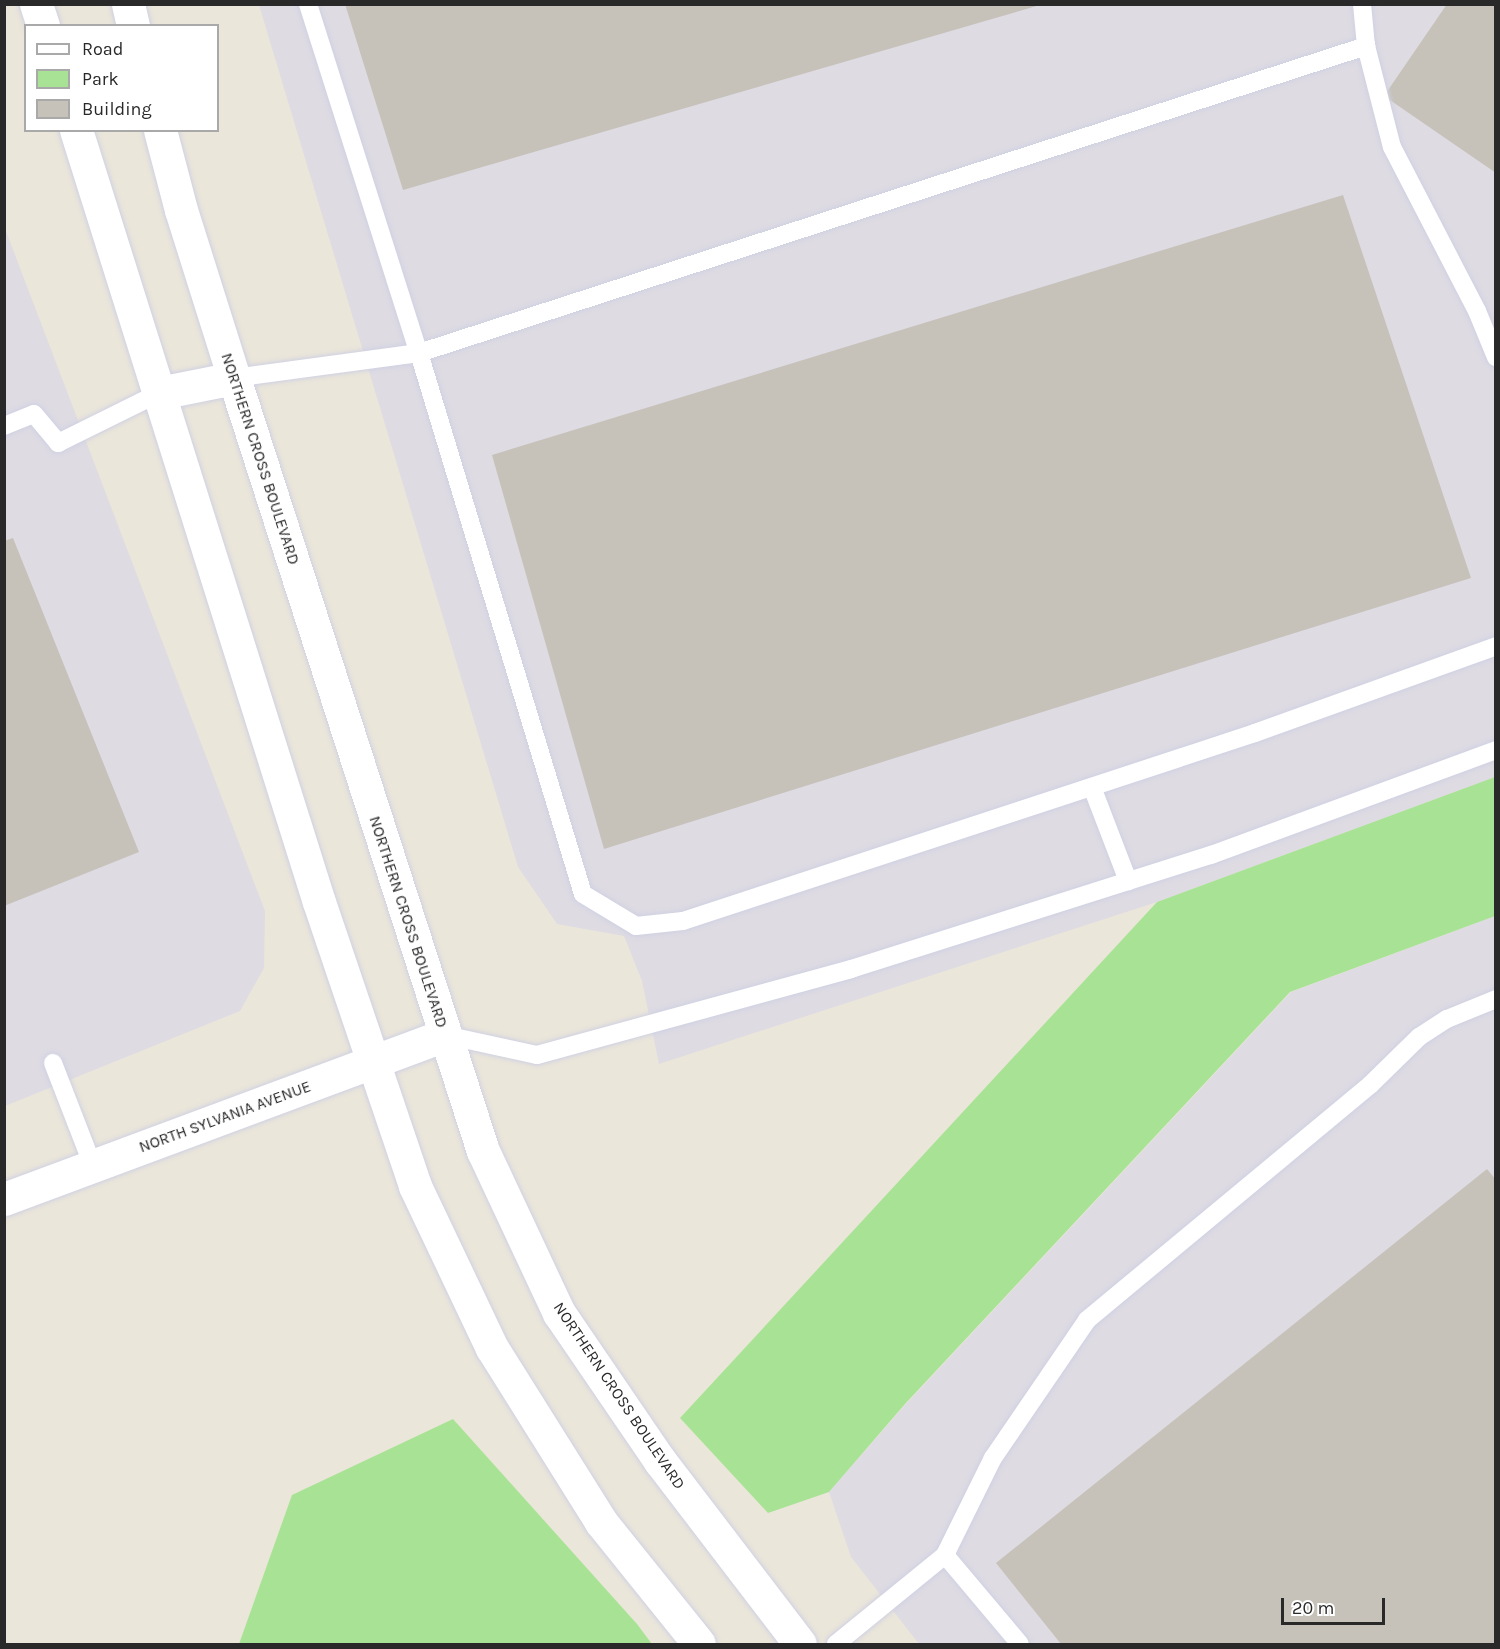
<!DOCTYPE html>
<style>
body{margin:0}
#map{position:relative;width:1500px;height:1649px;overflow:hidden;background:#ebe6da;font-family:Karla,sans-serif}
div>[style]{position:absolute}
.industrial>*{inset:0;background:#dedbe3}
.green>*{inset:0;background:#a8e395}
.building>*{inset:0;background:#c6c2ba}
.roads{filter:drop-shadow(0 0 2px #cfd1e2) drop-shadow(0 0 2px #cfd1e2)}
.service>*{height:18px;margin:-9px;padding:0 9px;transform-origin:9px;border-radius:9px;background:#fff}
.tertiary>*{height:33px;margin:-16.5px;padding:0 16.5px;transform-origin:16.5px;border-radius:16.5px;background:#fff}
span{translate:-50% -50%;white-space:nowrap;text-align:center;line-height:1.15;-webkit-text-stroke:4.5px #fff;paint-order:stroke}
.street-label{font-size:16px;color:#292929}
.frame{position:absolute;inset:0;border:6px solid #292929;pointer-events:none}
.legend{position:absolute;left:24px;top:24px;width:195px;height:108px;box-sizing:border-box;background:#fff;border:2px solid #a9a9a9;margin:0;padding:8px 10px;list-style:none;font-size:18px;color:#292929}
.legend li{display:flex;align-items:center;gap:12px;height:30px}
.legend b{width:30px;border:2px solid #a9a9a9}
.scale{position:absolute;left:1281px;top:1598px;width:104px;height:27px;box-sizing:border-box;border:3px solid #292929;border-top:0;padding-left:8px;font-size:18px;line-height:21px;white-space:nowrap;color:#292929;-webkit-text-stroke:4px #fff;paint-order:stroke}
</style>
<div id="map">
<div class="industrial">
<i style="clip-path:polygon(259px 5px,1495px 5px,1495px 777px,1157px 902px,659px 1064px,642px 981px,624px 936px,557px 924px,518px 867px)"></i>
<i style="clip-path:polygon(4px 226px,265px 911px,264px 968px,240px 1011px,5px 1106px)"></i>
<i style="clip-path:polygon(1495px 916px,1495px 1644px,919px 1644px,851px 1557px,829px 1492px,905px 1405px,1291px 992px)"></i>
</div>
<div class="green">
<i style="clip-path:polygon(1495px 777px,1495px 916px,1290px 992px,905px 1404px,829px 1492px,768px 1513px,680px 1418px,1157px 902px)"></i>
<i style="clip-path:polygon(453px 1419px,637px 1624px,652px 1644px,239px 1644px,292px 1495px)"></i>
</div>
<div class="building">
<i style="clip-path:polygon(345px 4px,1040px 4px,1040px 5px,403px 190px)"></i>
<i style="clip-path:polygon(1447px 4px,1496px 4px,1496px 173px,1384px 96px)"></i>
<i style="clip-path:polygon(1343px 195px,1471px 578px,604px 849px,492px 455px)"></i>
<i style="clip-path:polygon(13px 538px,139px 852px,4px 906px,4px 541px)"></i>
<i style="clip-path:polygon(1487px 1169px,1496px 1180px,1496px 1644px,1061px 1644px,996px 1563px)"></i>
</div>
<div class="roads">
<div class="service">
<i style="left:308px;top:4px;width:366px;rotate:72.4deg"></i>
<i style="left:419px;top:353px;width:565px;rotate:73.14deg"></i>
<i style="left:583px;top:894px;width:62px;rotate:31.1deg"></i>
<i style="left:636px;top:926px;width:47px;rotate:-6.1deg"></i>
<i style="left:683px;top:921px;width:602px;rotate:-18.19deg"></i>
<i style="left:1255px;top:733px;width:256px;rotate:-19.8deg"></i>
<i style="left:1362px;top:4px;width:42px;rotate:84.6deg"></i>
<i style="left:1366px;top:46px;width:104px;rotate:75.6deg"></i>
<i style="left:1392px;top:147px;width:185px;rotate:62.6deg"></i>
<i style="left:1477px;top:311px;width:50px;rotate:67.6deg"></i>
<i style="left:234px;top:378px;width:187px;rotate:-7.7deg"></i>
<i style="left:419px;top:353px;width:996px;rotate:-17.96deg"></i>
<i style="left:4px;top:426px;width:32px;rotate:-22deg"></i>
<i style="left:34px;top:414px;width:38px;rotate:50deg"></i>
<i style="left:58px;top:443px;width:113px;rotate:-26.3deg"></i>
<i style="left:1092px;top:787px;width:101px;rotate:69deg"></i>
<i style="left:445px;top:1035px;width:94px;rotate:12.3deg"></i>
<i style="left:537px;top:1055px;width:326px;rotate:-15.3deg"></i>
<i style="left:851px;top:969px;width:378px;rotate:-17.6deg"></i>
<i style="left:1211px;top:855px;width:304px;rotate:-20.2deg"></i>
<i style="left:53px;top:1063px;width:110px;rotate:68.8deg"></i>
<i style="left:945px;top:1555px;width:116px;rotate:49.9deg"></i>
<i style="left:836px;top:1644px;width:141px;rotate:-39.2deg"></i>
<i style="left:945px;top:1555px;width:108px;rotate:-63.7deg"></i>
<i style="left:993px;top:1458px;width:167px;rotate:-55.7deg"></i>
<i style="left:1087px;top:1320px;width:368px;rotate:-39.7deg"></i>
<i style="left:1370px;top:1085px;width:69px;rotate:-44.4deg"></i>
<i style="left:1419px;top:1037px;width:33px;rotate:-33deg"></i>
<i style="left:1447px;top:1019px;width:53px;rotate:-22.2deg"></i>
</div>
<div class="tertiary">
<i style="left:36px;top:4px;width:23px;rotate:72deg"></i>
<i style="left:128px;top:4px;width:23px;rotate:77deg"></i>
<i style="left:76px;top:130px;width:809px;rotate:72.53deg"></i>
<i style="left:319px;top:902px;width:300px;rotate:71.3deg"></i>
<i style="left:415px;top:1186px;width:179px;rotate:64.6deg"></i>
<i style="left:492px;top:1348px;width:205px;rotate:57.9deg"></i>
<i style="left:601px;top:1522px;width:156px;rotate:51.2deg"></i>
<i style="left:160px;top:130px;width:83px;rotate:75.3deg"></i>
<i style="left:181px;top:210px;width:176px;rotate:72.5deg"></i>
<i style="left:234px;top:378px;width:812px;rotate:72.15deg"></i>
<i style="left:483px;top:1151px;width:179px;rotate:64.9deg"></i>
<i style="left:559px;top:1313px;width:179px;rotate:55.7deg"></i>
<i style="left:660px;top:1461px;width:230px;rotate:52.6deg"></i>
<i style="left:159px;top:393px;width:76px;rotate:-11.3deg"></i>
<i style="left:4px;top:1199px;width:471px;rotate:-20.4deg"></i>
</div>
</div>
<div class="street-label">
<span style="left:260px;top:459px;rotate:72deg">NORTHERN CROSS BOULEVARD</span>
<span style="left:408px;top:922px;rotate:72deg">NORTHERN CROSS BOULEVARD</span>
<span style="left:225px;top:1117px;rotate:-20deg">NORTH SYLVANIA AVENUE</span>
<span style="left:619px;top:1396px;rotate:56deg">NORTHERN CROSS BOULEVARD</span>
</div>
<div class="frame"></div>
<ul class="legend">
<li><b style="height:8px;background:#fff"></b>Road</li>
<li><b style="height:16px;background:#a8e395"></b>Park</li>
<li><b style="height:16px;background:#c6c2ba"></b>Building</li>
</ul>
<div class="scale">20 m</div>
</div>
